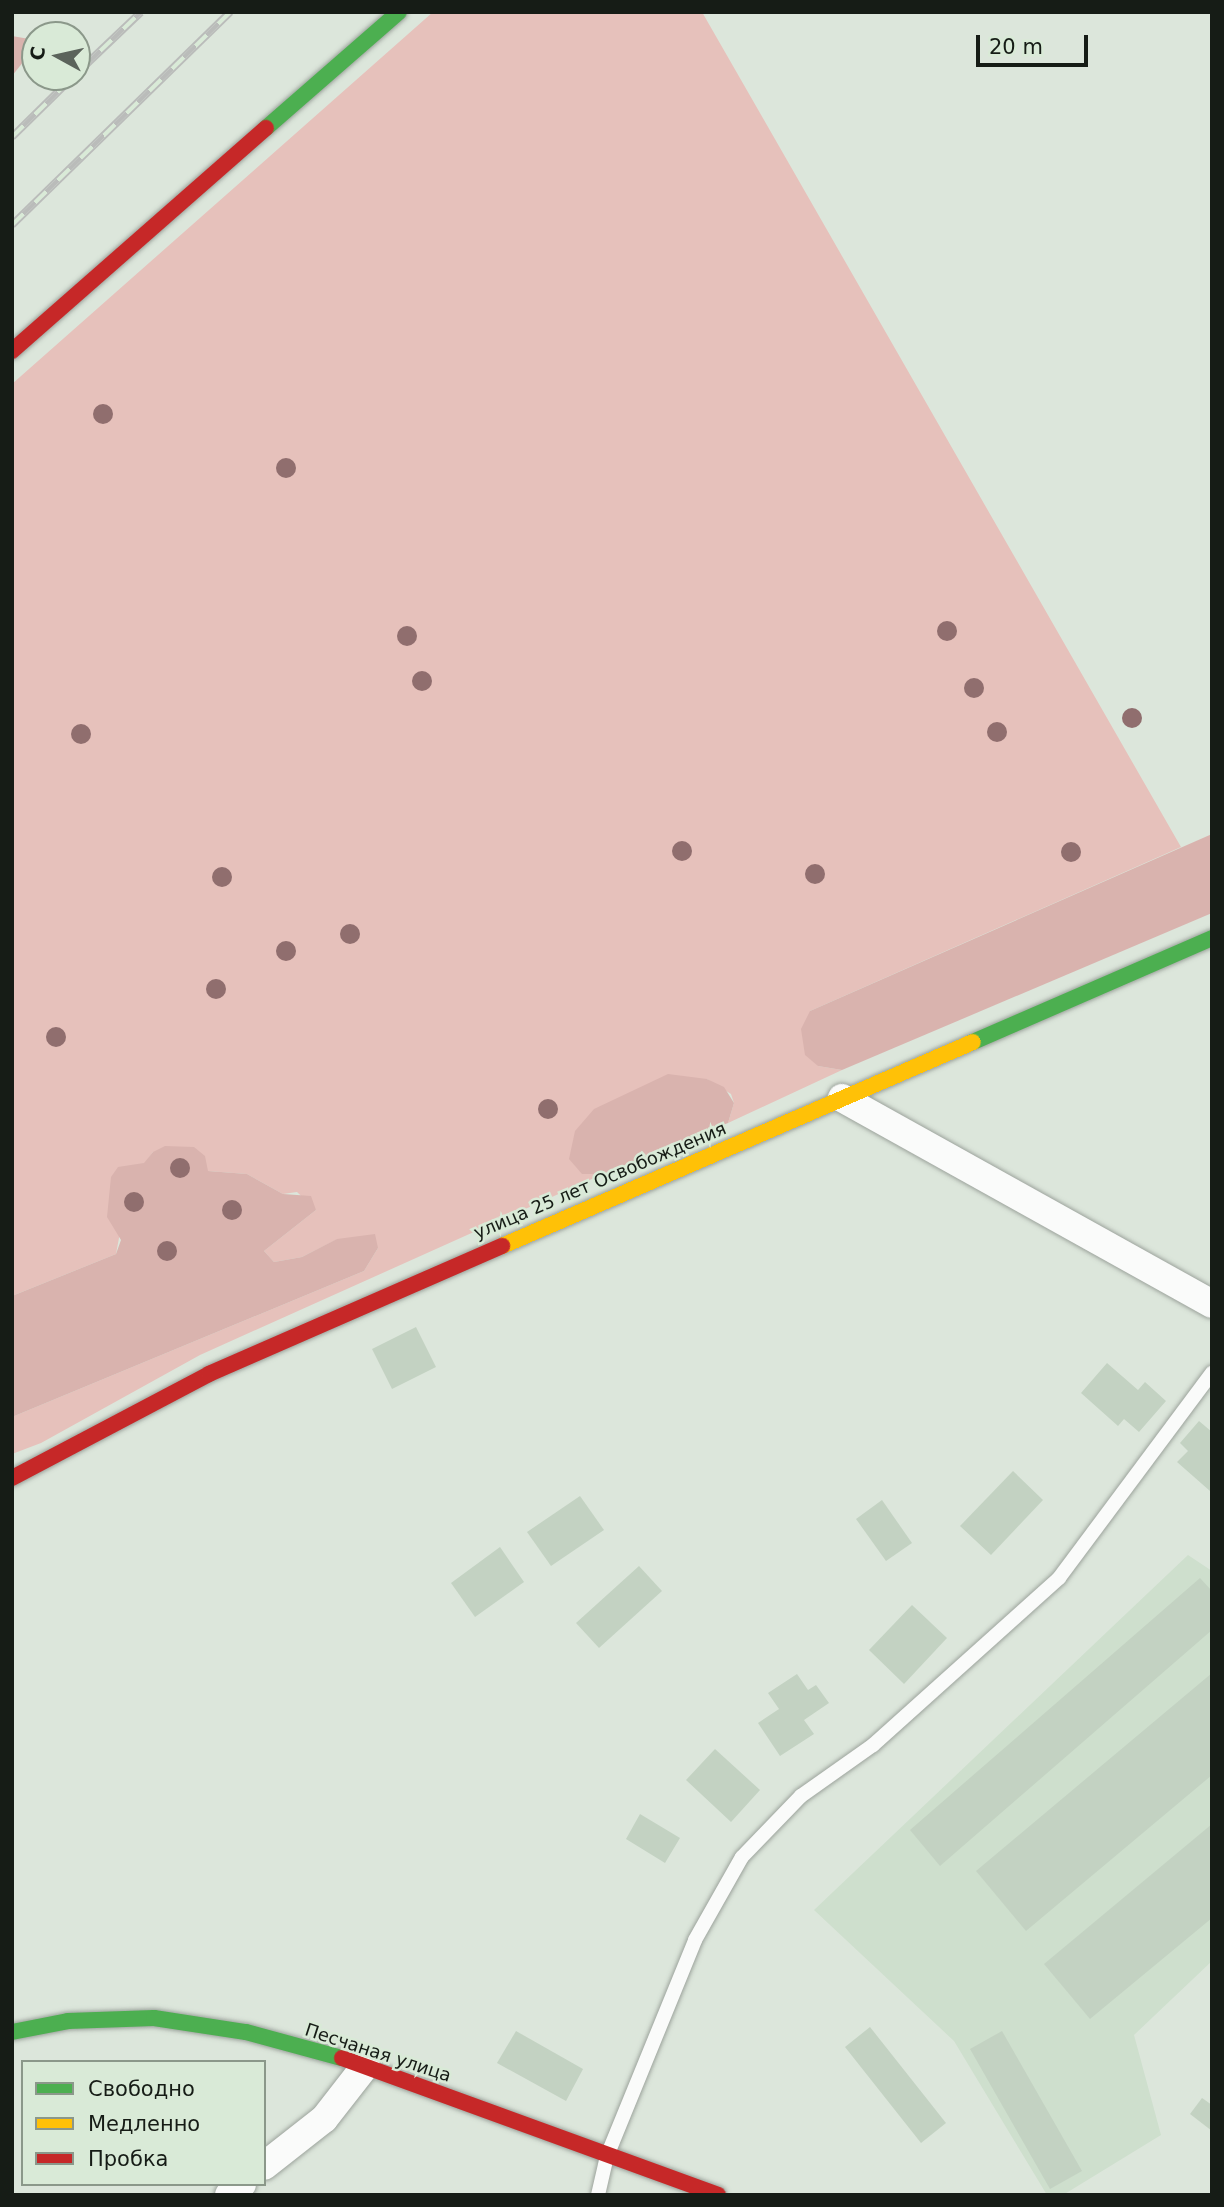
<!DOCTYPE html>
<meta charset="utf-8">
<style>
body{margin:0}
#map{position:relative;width:1224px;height:2207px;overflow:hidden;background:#dce6db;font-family:"DejaVu Sans",sans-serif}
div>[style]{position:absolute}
.built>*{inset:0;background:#cedfcd}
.green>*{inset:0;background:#e6c1bb}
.forest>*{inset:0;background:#d9b3ae}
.building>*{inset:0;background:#c3d2c2}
.roads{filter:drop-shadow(0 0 2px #9ca39c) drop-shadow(0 0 2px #9ca39c)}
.lane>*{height:14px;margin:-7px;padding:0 7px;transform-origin:7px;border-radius:7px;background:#fafbfa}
.street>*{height:28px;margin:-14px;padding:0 14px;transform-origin:14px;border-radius:14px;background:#fafbfa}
.fast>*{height:16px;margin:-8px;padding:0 8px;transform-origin:8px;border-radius:8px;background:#4caf50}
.slow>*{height:16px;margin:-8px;padding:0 8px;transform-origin:8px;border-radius:8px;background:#ffc107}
.jam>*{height:16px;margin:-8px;padding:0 8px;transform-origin:8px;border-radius:8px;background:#c62828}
.rail>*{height:8px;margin-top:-4px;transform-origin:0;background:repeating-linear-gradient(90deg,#d9ead7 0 16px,#babcba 0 32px);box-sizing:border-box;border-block:2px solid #babcba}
.trees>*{width:20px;height:20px;margin:-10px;border-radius:50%;background:#906e6e}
span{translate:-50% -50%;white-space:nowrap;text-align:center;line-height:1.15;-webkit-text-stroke:5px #d9ead7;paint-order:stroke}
.street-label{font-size:18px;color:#161c16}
.frame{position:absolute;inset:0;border:14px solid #161c16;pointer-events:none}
.legend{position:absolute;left:21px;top:2060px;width:245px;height:126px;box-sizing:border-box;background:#d9ead7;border:2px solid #8b988a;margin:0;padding:9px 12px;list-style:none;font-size:21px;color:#161c16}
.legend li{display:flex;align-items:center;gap:14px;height:35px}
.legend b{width:35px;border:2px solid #8b988a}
.north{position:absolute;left:21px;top:21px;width:70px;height:70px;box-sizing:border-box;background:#d9ead7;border:2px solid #8b988a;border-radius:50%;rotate:278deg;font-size:19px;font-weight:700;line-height:28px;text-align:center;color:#161c16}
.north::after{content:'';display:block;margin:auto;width:24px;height:32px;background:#5b635b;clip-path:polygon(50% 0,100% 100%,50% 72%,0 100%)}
.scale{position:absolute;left:976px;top:35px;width:112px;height:32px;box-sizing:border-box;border:4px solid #161c16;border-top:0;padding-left:9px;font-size:21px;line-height:24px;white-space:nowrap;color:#161c16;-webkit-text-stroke:5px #d9ead7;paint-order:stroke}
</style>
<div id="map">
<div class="built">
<i style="clip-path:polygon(1188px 1555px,1212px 1571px,1212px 1961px,1134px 2035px,1161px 2135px,1063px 2195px,1047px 2195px,954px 2041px,814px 1910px)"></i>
</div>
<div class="green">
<i style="clip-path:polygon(433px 12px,702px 12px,1181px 847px,810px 1011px,818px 1066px,842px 1070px,728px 1123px,734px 1103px,731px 1094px,707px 1079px,582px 1174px,603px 1174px,200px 1355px,41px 1443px,12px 1454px,12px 1417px,364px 1271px,378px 1248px,338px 1239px,302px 1257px,274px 1262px,264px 1251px,316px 1210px,297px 1192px,283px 1194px,247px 1174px,208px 1171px,153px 1152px,145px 1163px,132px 1168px,116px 1254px,12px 1296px,12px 384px)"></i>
</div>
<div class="forest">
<i style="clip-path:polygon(12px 36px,35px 40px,35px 47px,12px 76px)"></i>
<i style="clip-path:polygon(1212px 834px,1212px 913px,842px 1070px,818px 1066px,805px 1055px,801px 1029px,810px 1011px)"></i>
<i style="clip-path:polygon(668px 1074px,707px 1079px,724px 1087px,734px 1103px,728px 1123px,603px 1174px,582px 1174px,569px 1159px,575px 1131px,594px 1109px)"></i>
<i style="clip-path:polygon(165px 1146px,194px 1147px,205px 1156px,208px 1171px,247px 1174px,283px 1194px,311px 1196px,316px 1210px,264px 1251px,274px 1262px,302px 1257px,337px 1239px,375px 1234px,378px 1248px,364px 1271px,12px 1417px,12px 1296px,116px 1254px,121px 1240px,107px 1217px,111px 1177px,118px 1167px,144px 1163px,153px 1152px)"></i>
</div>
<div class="building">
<i style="clip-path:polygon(416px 1327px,436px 1367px,392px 1389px,372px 1349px)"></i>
<i style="clip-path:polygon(1107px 1363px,1138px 1390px,1145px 1382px,1166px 1401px,1139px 1432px,1124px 1419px,1118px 1426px,1081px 1393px)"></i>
<i style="clip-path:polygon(1199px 1421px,1212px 1432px,1210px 1491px,1177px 1462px,1188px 1451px,1180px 1443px)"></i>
<i style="clip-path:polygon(1013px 1471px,1043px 1500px,991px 1555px,960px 1526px)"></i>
<i style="clip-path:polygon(580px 1496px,604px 1530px,551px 1566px,527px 1532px)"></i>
<i style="clip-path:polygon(882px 1500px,912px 1543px,886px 1561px,856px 1519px)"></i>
<i style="clip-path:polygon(500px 1547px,524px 1582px,475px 1617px,451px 1583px)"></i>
<i style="clip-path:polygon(639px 1566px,662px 1591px,599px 1648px,576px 1623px)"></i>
<i style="clip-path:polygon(1200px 1578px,1212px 1591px,1212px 1630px,940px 1866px,910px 1830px)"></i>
<i style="clip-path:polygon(912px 1605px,947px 1638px,904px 1684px,869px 1650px)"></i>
<i style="clip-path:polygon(1212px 1673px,1212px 1775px,1026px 1931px,976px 1871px)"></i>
<i style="clip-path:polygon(797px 1674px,808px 1690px,816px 1685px,829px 1703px,804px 1720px,814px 1734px,780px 1756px,758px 1723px,779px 1709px,768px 1693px)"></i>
<i style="clip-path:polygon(715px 1749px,760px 1790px,731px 1822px,686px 1780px)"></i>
<i style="clip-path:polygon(640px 1814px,680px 1838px,665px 1863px,626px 1839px)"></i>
<i style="clip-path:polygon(1212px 1824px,1212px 1918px,1090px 2019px,1044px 1964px)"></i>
<i style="clip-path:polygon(870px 2027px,946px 2123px,921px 2143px,845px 2047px)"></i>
<i style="clip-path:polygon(516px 2031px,583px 2069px,566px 2101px,497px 2063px)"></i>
<i style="clip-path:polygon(1002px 2031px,1082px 2171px,1050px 2189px,970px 2049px)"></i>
<i style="clip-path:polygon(1202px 2098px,1212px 2105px,1212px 2131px,1190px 2114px)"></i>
</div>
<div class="roads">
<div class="lane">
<i style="left:598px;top:2195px;width:40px;rotate:-77deg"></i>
<i style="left:607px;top:2156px;width:233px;rotate:-67.8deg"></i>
<i style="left:695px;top:1940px;width:95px;rotate:-60.5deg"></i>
<i style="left:742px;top:1857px;width:85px;rotate:-46deg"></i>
<i style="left:801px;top:1796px;width:88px;rotate:-35.3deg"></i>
<i style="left:873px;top:1745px;width:250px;rotate:-41.9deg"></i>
<i style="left:1059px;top:1578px;width:256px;rotate:-53.3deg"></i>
</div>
<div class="street">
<i style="left:842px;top:1098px;width:423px;rotate:29.1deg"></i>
<i style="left:264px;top:2166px;width:76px;rotate:-38.1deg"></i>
<i style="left:324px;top:2119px;width:68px;rotate:-52.1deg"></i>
<i style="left:229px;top:2195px;width:17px;rotate:-40deg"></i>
</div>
<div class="fast">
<i style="left:266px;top:128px;width:176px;rotate:-41.1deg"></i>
<i style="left:973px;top:1042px;width:261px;rotate:-23.5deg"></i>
<i style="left:12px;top:2032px;width:57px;rotate:-11.1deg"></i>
<i style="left:68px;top:2021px;width:86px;rotate:-2deg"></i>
<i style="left:154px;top:2018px;width:93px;rotate:8.7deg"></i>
<i style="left:246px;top:2032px;width:99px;rotate:15.2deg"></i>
</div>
<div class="slow">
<i style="left:502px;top:1246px;width:513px;rotate:-23.42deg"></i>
</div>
<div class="jam">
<i style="left:12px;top:351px;width:338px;rotate:-41.3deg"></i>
<i style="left:12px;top:1478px;width:223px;rotate:-27.8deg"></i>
<i style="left:209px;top:1374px;width:320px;rotate:-23.6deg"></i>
<i style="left:342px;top:2058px;width:400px;rotate:20deg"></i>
</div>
</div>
<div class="rail">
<i style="left:77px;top:73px;width:88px;rotate:-43.6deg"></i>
<i style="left:12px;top:137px;width:86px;rotate:-44.5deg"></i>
<i style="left:12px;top:225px;width:305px;rotate:-44.3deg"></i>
</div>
<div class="trees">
<i style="left:103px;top:414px"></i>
<i style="left:286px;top:468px"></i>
<i style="left:947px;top:631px"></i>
<i style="left:407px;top:636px"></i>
<i style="left:422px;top:681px"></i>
<i style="left:974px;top:688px"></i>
<i style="left:1132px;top:718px"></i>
<i style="left:997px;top:732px"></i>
<i style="left:81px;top:734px"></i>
<i style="left:682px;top:851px"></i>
<i style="left:1071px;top:852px"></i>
<i style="left:815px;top:874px"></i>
<i style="left:222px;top:877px"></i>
<i style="left:350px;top:934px"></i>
<i style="left:286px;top:951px"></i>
<i style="left:216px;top:989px"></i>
<i style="left:56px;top:1037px"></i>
<i style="left:548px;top:1109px"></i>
<i style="left:180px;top:1168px"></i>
<i style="left:134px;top:1202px"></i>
<i style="left:232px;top:1210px"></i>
<i style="left:167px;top:1251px"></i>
</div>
<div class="street-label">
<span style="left:600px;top:1181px;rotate:-23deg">улица 25 лет Освобождения</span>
<span style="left:378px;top:2053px;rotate:18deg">Песчаная улица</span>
</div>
<div class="frame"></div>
<ul class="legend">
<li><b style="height:9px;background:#4caf50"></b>Свободно</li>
<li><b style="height:9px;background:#ffc107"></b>Медленно</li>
<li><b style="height:9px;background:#c62828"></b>Пробка</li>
</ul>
<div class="north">С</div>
<div class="scale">20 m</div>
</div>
